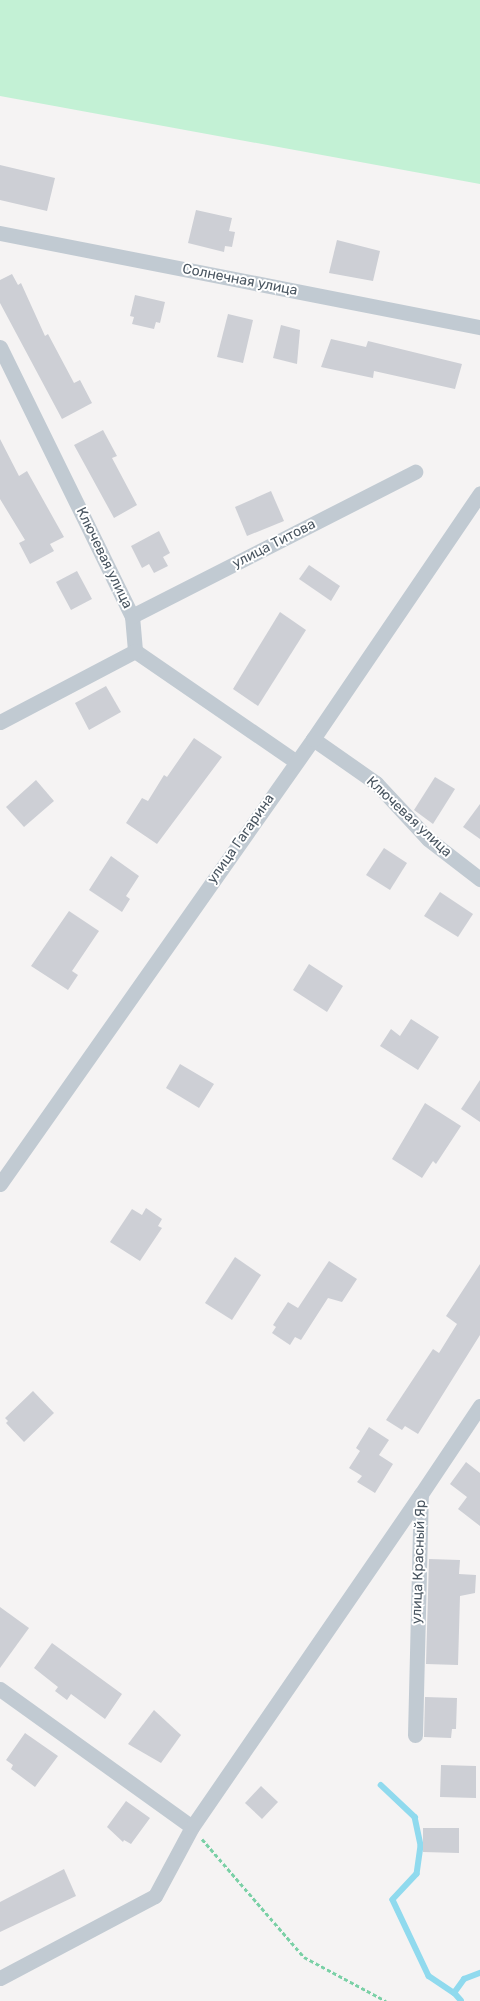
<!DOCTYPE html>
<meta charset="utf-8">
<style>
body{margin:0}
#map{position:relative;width:480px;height:2001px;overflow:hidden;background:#f5f3f3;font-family:Rubik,sans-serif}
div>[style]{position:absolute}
.green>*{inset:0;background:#c3f1d5}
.stream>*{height:5.5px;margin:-2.75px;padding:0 2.75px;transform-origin:2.75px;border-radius:2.75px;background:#90daee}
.building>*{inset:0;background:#cdcfd5}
.path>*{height:3px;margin-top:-1.5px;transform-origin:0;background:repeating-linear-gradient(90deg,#7ad0a6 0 4px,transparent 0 6.5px)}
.street>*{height:15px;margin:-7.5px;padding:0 7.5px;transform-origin:7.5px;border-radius:7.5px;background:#c1cad2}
span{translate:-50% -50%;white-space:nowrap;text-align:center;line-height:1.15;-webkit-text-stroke:4px #fff;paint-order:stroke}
.street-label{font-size:14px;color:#4a5661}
</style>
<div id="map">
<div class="green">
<i style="clip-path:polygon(0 0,480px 0,480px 184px,0 96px)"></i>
</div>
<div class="stream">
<i style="left:381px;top:1785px;width:47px;rotate:43.3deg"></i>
<i style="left:415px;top:1817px;width:30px;rotate:78deg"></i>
<i style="left:421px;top:1846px;width:28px;rotate:98deg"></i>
<i style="left:417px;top:1874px;width:35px;rotate:133deg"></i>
<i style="left:393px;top:1900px;width:84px;rotate:64.7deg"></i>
<i style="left:429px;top:1976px;width:30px;rotate:34deg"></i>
<i style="left:461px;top:2001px;width:11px;rotate:-131deg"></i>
<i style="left:454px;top:1993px;width:17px;rotate:-54deg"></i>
<i style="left:464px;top:1979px;width:17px;rotate:-21deg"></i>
</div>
<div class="building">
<i style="clip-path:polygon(0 165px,55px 178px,47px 211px,0 200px)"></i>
<i style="clip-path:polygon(196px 210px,232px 218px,229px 231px,235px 232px,232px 247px,225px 246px,224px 252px,188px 243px)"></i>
<i style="clip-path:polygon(337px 240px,380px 251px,373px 281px,329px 273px)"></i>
<i style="clip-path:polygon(12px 274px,18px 285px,21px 283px,45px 336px,48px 334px,74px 383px,80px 380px,92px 403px,62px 419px,0 303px,0 280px)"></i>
<i style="clip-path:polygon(135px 295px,165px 302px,160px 323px,156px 322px,154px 329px,132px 324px,134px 317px,130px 316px)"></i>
<i style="clip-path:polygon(228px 314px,253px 320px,243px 363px,217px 357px)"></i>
<i style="clip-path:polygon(281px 325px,300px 330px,297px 364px,273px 358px)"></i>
<i style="clip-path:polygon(331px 339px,366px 347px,368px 341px,462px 364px,455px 389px,374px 371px,373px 378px,321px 367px)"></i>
<i style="clip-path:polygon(103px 430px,117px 456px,112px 458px,137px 505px,114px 518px,74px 445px)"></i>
<i style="clip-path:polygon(0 439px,19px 476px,27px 471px,64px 537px,50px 544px,54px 551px,30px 564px,19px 543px,25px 540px,0 499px)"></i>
<i style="clip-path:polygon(271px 491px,284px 521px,247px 536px,235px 507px)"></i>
<i style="clip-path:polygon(159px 531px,170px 553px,163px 557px,168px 566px,154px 573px,149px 564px,142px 568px,131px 546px)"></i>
<i style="clip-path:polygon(309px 565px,340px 586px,331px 601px,299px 579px)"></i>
<i style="clip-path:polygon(77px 571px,92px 599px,71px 610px,56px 582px)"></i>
<i style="clip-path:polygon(280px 612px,306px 630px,258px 706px,233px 689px)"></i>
<i style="clip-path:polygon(106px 686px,121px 712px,89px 730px,75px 703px)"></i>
<i style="clip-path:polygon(194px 738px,222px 757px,157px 844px,126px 823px,142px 798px,148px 801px,164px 775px,167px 777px)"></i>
<i style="clip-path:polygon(435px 777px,455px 789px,433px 824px,414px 810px)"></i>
<i style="clip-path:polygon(36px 780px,54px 801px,24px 827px,6px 807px)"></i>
<i style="clip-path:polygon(480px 804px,480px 839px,463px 827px)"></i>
<i style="clip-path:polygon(384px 848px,407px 863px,390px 890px,366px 875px)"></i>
<i style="clip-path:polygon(111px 856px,139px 876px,126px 896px,130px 899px,122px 912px,89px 890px)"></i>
<i style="clip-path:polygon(440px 892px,473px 914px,458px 937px,424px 916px)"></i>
<i style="clip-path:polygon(69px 911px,99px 931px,72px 971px,78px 975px,68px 990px,31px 966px)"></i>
<i style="clip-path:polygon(309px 964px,343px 986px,327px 1012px,293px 990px)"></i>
<i style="clip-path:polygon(411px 1019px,439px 1037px,418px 1070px,380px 1046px,391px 1029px,400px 1036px)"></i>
<i style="clip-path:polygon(180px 1064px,214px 1084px,199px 1108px,166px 1088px)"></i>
<i style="clip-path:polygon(480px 1080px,480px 1122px,461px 1109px)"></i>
<i style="clip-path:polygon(425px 1103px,461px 1126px,436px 1164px,433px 1161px,422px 1178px,392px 1159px)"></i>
<i style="clip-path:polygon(146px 1208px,162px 1219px,158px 1226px,162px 1228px,140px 1261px,110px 1242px,132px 1209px,142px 1215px)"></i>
<i style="clip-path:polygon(235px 1257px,261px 1275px,232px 1320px,205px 1303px)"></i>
<i style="clip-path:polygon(329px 1261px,357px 1279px,342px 1302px,328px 1298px,301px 1340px,295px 1337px,290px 1345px,272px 1333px,276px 1327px,273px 1325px,288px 1302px,298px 1308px)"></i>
<i style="clip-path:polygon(480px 1264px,480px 1335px,418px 1434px,405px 1426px,402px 1430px,386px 1420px,433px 1349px,439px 1353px,457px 1324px,446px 1316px)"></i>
<i style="clip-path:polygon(33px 1391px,54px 1413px,24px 1442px,6px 1423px,8px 1421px,5px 1418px)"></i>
<i style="clip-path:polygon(369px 1427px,389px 1440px,379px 1455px,393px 1464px,375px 1493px,357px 1482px,362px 1476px,349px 1468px,360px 1451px,356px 1448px)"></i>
<i style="clip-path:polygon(466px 1462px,480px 1473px,480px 1526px,458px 1509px,467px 1497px,450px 1484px)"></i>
<i style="clip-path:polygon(429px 1559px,460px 1560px,459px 1574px,476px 1575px,475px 1593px,460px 1596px,458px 1665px,426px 1664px)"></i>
<i style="clip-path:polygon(0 1607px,29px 1628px,0 1668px)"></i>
<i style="clip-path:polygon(52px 1643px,122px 1694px,105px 1719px,71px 1694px,67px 1700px,55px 1691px,58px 1687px,34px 1668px)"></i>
<i style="clip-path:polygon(425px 1697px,457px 1698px,456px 1729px,452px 1729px,451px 1738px,424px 1737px)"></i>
<i style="clip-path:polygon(154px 1710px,181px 1735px,161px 1763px,128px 1744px)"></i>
<i style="clip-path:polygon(25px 1733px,58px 1756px,35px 1787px,11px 1769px,13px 1765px,6px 1760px)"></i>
<i style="clip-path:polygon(441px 1765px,476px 1766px,476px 1798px,440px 1797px)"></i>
<i style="clip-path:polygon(261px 1786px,278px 1802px,262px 1819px,245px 1803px)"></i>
<i style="clip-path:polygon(126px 1801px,150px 1818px,131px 1844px,124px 1840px,123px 1842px,107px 1827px)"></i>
<i style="clip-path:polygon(423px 1828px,459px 1828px,459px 1853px,423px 1852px)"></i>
<i style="clip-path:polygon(64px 1869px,76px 1896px,0 1932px,0 1902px)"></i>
</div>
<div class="path">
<i style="left:202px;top:1839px;width:156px;rotate:49.2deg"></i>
<i style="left:304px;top:1957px;width:93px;rotate:28.2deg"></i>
</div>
<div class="street">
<i style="left:0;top:233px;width:489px;rotate:11.1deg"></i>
<i style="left:0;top:347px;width:300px;rotate:63.9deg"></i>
<i style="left:132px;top:616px;width:35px;rotate:85deg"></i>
<i style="left:135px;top:651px;width:194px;rotate:34.5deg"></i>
<i style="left:132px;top:616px;width:318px;rotate:-27deg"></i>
<i style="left:0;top:722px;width:153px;rotate:-27.7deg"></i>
<i style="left:313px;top:739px;width:77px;rotate:34.9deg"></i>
<i style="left:376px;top:783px;width:76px;rotate:47.1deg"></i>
<i style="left:428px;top:839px;width:66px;rotate:37.6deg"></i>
<i style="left:0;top:1184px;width:544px;rotate:-54.88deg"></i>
<i style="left:313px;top:739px;width:297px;rotate:-55.8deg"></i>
<i style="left:0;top:1689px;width:236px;rotate:35.7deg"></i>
<i style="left:415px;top:1735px;width:241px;rotate:-88.6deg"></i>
<i style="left:421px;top:1494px;width:106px;rotate:-56.2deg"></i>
<i style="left:0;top:1978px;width:175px;rotate:-27.9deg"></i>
<i style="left:155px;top:1896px;width:78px;rotate:-61.8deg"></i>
<i style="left:192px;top:1827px;width:404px;rotate:-55.5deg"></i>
</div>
<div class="street-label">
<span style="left:240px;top:280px;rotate:11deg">Солнечная улица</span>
<span style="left:274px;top:544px;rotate:-27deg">улица Титова</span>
<span style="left:104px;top:558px;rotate:64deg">Ключевая улица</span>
<span style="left:409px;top:817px;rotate:43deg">Ключевая улица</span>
<span style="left:241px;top:839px;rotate:-55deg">улица Гагарина</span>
<span style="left:419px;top:1562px;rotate:-88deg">улица Красный Яр</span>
</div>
</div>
